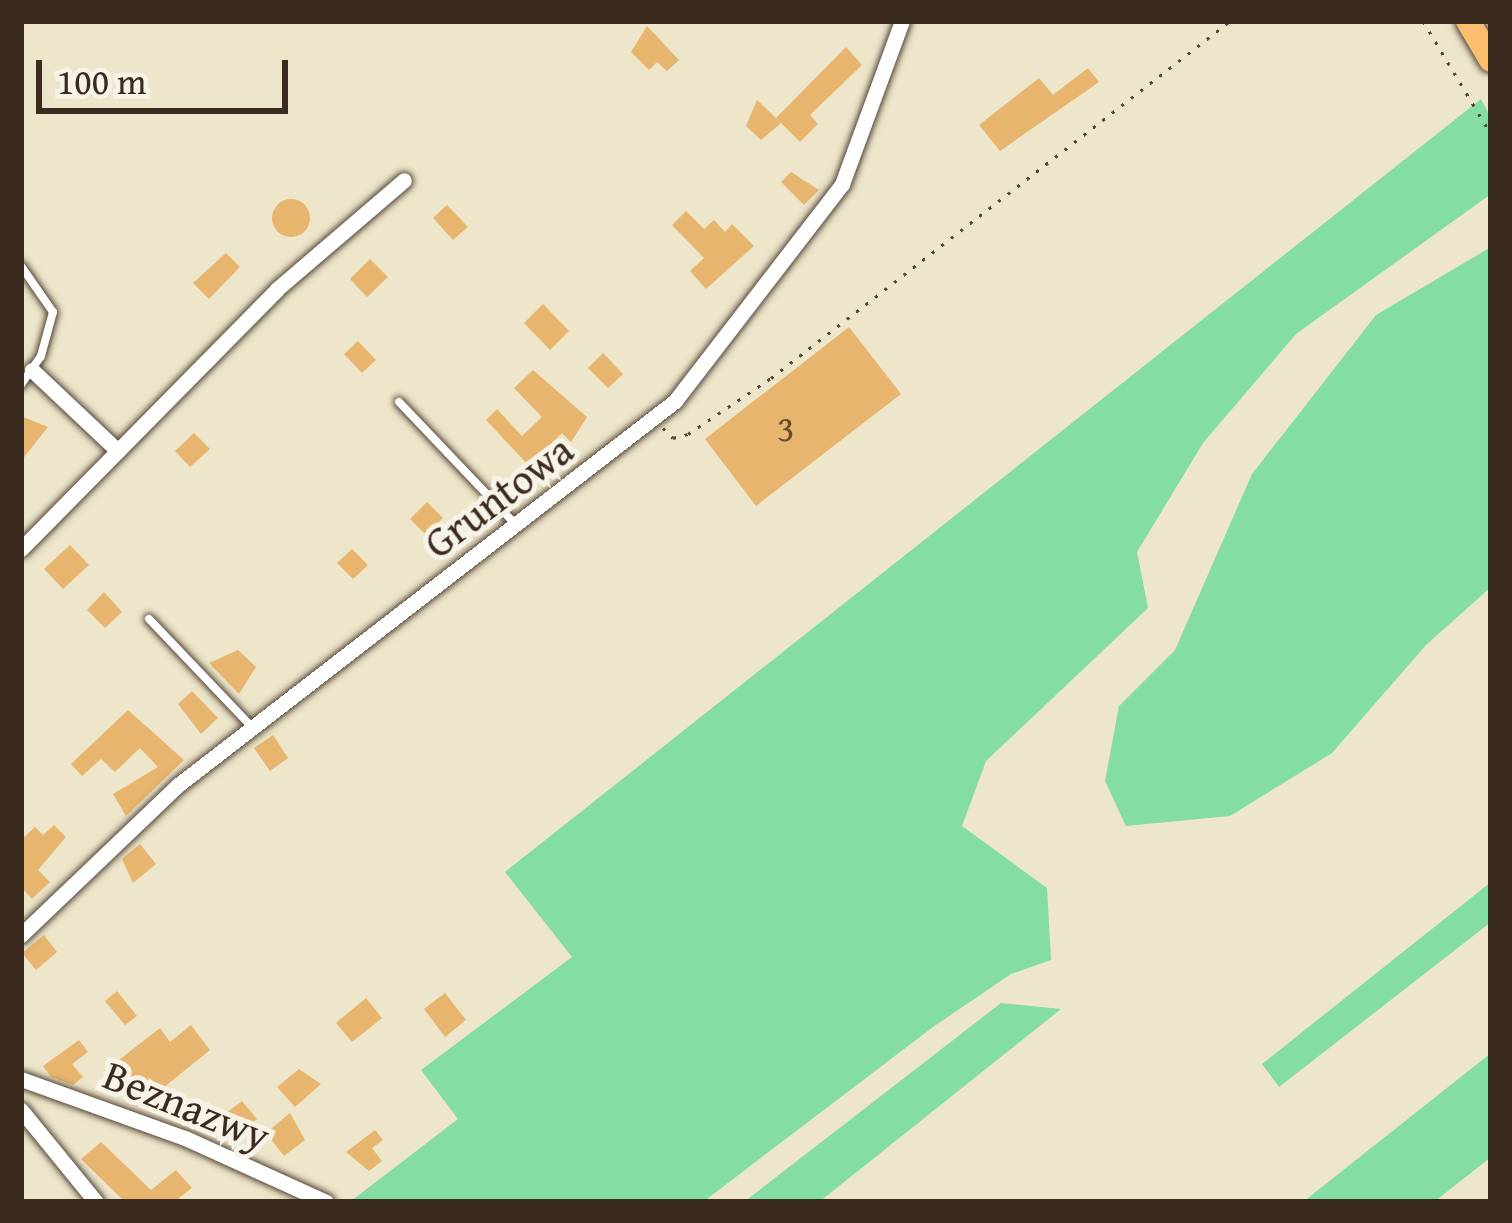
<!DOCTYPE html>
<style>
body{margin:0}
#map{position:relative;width:1512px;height:1223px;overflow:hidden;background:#ede6ca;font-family:"Gentium Book Plus",serif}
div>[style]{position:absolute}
.green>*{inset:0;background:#84dda2}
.building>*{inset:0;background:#e8b56e}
.round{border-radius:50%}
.path>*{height:3px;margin-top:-1.5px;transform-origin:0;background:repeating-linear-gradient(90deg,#564638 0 3px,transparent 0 12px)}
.roads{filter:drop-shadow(0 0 3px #564638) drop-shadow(0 0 3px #564638)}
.lane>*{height:8px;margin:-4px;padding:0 4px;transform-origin:4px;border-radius:4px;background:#fff}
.street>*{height:15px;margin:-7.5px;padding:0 7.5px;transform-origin:7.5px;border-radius:7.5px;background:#fff}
.primary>*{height:24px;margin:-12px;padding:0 12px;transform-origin:12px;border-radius:12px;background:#fbbd6e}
span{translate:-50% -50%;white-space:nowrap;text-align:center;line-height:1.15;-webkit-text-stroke:10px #f7f3e8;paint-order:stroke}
.number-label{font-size:36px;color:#664d32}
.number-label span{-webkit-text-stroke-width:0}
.street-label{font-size:42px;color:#3b2a1e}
.frame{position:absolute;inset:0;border:24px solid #3b2a1e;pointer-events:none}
.scale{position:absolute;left:36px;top:60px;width:252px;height:54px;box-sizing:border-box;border:6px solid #3b2a1e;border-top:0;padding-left:15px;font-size:36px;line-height:42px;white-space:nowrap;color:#3b2a1e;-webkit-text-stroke:9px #f7f3e8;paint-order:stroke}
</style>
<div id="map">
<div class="green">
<i style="clip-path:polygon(1481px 99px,1491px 118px,1491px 194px,1296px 334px,1203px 443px,1137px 552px,1148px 608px,986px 761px,962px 826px,1047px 888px,1051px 960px,1011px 974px,933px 1027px,703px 1202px,351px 1201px,458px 1119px,421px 1070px,572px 957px,505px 872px)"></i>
<i style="clip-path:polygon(1491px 247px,1491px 587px,1426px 645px,1332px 753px,1230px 816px,1126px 826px,1105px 781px,1119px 706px,1175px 650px,1252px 474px,1376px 315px)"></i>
<i style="clip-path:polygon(1491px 882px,1491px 922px,1279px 1087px,1262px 1064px)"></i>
<i style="clip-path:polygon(1001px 1003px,1061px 1009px,819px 1202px,744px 1202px)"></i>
<i style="clip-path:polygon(1491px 1053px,1491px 1157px,1434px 1202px,1303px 1202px)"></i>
</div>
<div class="building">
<i style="clip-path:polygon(647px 26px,679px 60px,667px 71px,657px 62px,649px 70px,631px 52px)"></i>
<i style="clip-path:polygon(846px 47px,862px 65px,810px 115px,818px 124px,800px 142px,776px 118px)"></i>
<i style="clip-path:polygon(1088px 68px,1099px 82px,1000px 151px,979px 125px,1039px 78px,1053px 95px)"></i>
<i style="clip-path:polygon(757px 100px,781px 123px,761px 140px,746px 126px)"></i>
<i style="clip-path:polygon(791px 172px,819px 190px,804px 205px,781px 182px)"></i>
<i class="round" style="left:272px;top:199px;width:38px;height:38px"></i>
<i style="clip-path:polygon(447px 205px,468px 227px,453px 240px,433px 218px)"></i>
<i style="clip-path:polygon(686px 211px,704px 229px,714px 220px,725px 232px,732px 224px,754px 246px,706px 289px,690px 271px,704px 258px,672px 225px)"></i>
<i style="clip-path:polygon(226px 253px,240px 267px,209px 299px,193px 283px)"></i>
<i style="clip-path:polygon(370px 259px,388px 277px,367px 297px,350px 279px)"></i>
<i style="clip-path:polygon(543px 304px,569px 331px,550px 350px,524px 323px)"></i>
<i style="clip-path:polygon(849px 327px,901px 394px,756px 506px,705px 439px)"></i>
<i style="clip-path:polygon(358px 341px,376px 360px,362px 373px,344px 354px)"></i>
<i style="clip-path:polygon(603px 353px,623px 374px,608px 388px,588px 368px)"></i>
<i style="clip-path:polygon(533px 370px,587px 417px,571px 442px,562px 433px,529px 466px,486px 420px,497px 409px,522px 436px,542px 417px,514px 388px)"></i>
<i style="clip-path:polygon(21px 416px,48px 427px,21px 461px)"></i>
<i style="clip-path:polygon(194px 433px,210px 449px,190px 467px,175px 451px)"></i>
<i style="clip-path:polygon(427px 502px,443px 518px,426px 535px,410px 519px)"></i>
<i style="clip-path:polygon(70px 545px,89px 565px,63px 589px,44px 569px)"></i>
<i style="clip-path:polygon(352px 549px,368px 565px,353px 579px,337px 563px)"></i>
<i style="clip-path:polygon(104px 592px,122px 612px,105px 628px,87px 610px)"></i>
<i style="clip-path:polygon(238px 650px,256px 667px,239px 694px,209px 663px)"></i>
<i style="clip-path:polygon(192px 691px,218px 718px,201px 734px,178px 704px)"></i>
<i style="clip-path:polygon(128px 710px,184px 760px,126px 816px,113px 794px,158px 767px,140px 748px,115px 772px,101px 759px,82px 776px,71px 764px)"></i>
<i style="clip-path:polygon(273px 735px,288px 758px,270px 771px,254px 748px)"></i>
<i style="clip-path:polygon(54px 825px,66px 837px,38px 870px,50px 882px,32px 899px,21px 887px,21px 840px,35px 827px,43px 835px)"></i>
<i style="clip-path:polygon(140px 844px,156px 864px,133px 883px,122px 859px)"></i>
<i style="clip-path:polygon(44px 935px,57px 952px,36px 970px,22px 953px)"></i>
<i style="clip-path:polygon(117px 991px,137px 1016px,125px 1025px,105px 1001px)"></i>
<i style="clip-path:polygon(445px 993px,466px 1020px,445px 1037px,424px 1009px)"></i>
<i style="clip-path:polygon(366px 998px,382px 1018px,352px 1042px,336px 1023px)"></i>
<i style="clip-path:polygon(191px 1025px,210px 1050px,147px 1101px,124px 1073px,114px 1082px,105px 1071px,160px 1028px,170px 1042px)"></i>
<i style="clip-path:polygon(79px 1040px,88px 1052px,72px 1064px,83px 1077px,73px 1085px,51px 1077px,43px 1066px)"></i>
<i style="clip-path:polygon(299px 1069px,321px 1084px,295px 1107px,277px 1087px)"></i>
<i style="clip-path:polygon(242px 1101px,257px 1119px,236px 1136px,221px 1117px)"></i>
<i style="clip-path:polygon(290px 1113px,305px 1140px,284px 1156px,266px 1133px)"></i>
<i style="clip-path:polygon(375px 1130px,383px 1140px,372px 1148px,382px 1161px,369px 1171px,346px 1152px)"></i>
<i style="clip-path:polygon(101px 1142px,151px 1190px,176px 1170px,192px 1188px,174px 1202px,125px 1202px,81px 1159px)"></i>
</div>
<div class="path">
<i style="left:1423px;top:21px;width:132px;rotate:59deg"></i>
<i style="left:663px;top:428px;width:14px;rotate:45deg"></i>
<i style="left:673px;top:438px;width:16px;rotate:-15deg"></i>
<i style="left:688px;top:434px;width:100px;rotate:-34deg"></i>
<i style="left:771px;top:378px;width:581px;rotate:-37.87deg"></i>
</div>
<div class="roads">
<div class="lane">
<i style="left:21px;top:266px;width:56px;rotate:55.2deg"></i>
<i style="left:53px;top:312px;width:46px;rotate:105.3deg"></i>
<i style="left:41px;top:356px;width:35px;rotate:125deg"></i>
<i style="left:399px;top:402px;width:171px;rotate:46.4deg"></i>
<i style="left:149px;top:619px;width:149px;rotate:46.4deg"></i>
</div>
<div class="street">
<i style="left:32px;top:370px;width:118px;rotate:43.3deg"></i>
<i style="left:21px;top:549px;width:365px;rotate:-45.4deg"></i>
<i style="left:277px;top:289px;width:167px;rotate:-40.6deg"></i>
<i style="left:21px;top:935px;width:217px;rotate:-43.7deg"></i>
<i style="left:178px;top:785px;width:628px;rotate:-37.69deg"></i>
<i style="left:675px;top:401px;width:274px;rotate:-52.4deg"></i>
<i style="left:842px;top:184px;width:174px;rotate:-69.8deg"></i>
<i style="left:21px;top:1079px;width:174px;rotate:19.8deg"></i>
<i style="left:185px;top:1138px;width:155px;rotate:24.4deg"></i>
<i style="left:21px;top:1110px;width:119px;rotate:50.8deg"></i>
</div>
<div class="primary">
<i style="left:1468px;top:21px;width:45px;rotate:59.5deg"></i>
</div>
</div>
<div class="number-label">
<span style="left:786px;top:428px">3</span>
</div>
<div class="street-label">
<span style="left:498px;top:496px;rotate:-37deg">Gruntowa</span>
<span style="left:187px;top:1105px;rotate:22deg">Beznazwy</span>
</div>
<div class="frame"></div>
<div class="scale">100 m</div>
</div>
